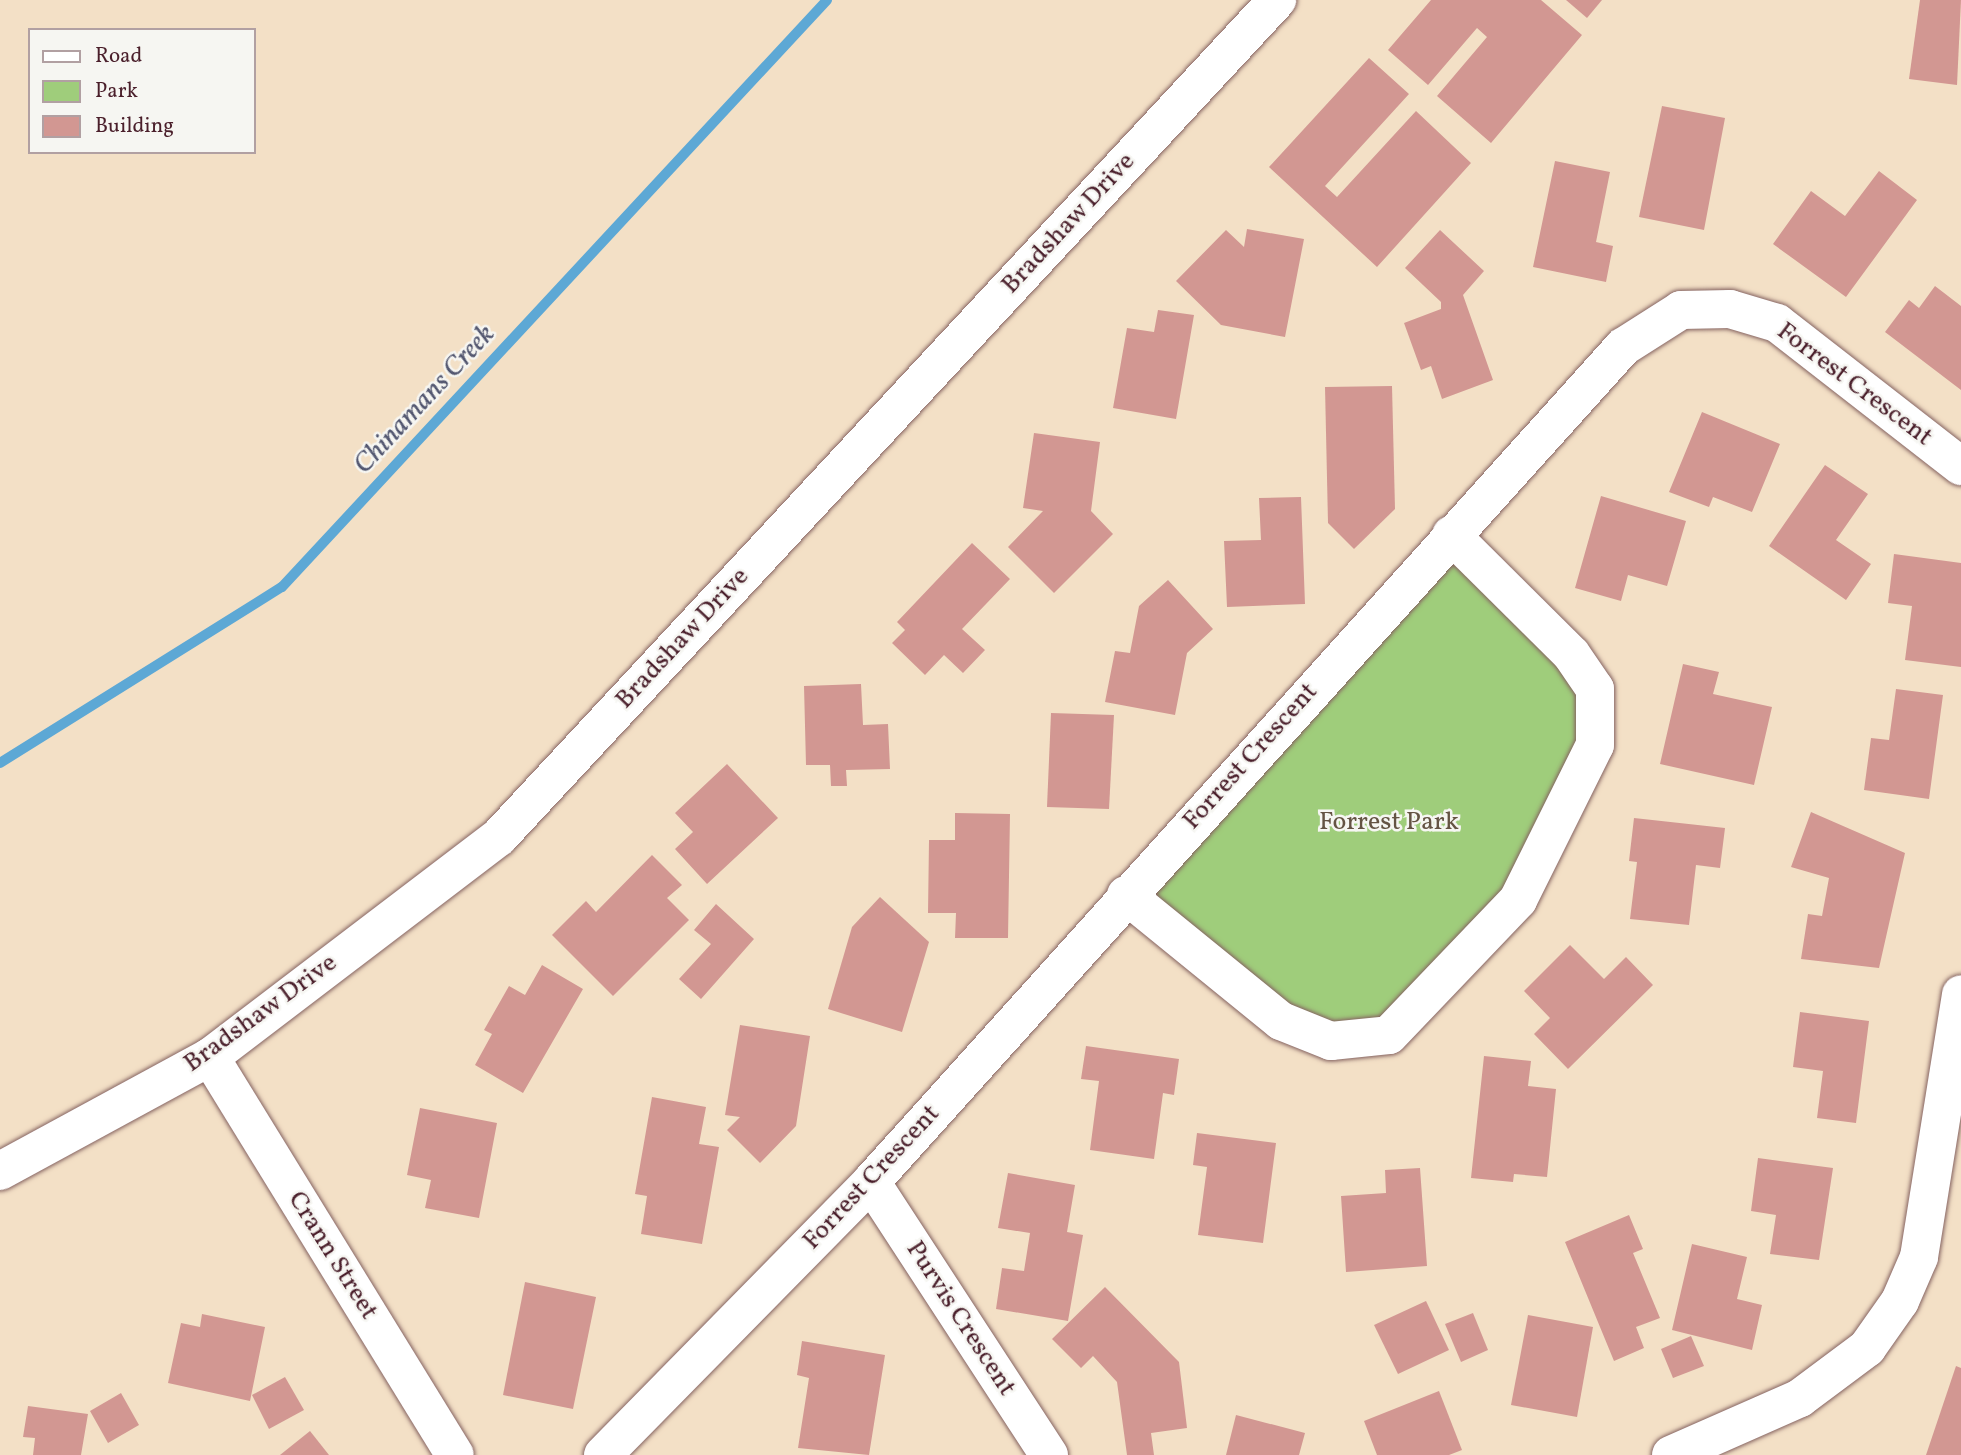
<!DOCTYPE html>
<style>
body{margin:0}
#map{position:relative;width:1961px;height:1455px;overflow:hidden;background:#f3e0c6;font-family:Vollkorn,serif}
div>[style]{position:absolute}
.green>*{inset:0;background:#9fcd7b}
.stream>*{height:10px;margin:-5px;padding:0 5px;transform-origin:5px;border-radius:5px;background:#5da8d5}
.building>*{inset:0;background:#d29792}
.roads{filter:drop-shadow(0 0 2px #856361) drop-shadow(0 0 2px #856361)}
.minor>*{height:38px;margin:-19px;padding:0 19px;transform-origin:19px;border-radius:19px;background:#fff}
.tertiary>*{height:38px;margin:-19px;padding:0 19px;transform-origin:19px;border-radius:19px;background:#fff}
span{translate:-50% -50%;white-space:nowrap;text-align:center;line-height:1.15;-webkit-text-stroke:5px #f6f6f2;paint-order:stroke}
.street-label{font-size:26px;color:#4a1f2b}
.park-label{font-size:26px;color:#645343}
.water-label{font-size:28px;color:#52566f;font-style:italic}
.legend{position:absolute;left:28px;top:28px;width:228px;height:126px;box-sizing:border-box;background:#f6f6f2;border:2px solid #b1a0a2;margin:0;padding:9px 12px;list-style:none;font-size:21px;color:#4a1f2b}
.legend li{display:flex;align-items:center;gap:14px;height:35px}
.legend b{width:35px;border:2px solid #b1a0a2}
</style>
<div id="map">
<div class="green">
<i style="clip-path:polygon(1451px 535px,1595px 689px,1518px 900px,1389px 1035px,1331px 1041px,1126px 895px)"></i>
</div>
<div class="stream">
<i style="left:0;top:763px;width:332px;rotate:-32deg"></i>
<i style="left:282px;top:587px;width:801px;rotate:-47.12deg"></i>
</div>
<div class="building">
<i style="clip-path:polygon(1431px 0,1541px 0,1582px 35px,1491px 143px,1437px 96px,1487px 37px,1477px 28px,1428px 85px,1388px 50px)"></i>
<i style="clip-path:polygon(1566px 0,1602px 0,1587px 18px)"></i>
<i style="clip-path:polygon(1920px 0,1961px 0,1957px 85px,1909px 79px)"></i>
<i style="clip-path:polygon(1369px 58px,1409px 94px,1325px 186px,1337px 197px,1416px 111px,1471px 163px,1377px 267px,1269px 167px)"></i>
<i style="clip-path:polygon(1662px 106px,1725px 118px,1704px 230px,1639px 217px)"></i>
<i style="clip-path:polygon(1555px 161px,1610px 172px,1596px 242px,1613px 246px,1606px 282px,1533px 267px)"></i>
<i style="clip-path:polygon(1879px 171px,1917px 200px,1846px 297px,1773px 244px,1811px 191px,1845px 216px)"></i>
<i style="clip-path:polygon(1247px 229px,1304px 239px,1285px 337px,1221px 325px,1176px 281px,1226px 230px,1244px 247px)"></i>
<i style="clip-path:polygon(1440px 230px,1484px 271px,1463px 295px,1493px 380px,1442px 399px,1431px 366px,1421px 370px,1404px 323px,1441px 309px,1441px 302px,1405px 268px)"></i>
<i style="clip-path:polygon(1935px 286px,1961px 306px,1961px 390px,1885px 332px,1909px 300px,1919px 308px)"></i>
<i style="clip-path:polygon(1158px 310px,1194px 315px,1176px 419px,1113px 408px,1127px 328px,1154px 332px)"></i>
<i style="clip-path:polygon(1392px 386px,1395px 509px,1354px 549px,1328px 523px,1325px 387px)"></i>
<i style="clip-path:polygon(1702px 412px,1780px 444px,1752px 512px,1713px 497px,1709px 507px,1669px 492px)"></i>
<i style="clip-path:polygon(1034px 433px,1100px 442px,1091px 511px,1113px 534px,1054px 593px,1008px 547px,1043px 511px,1023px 508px)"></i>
<i style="clip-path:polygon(1825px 465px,1868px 494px,1836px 540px,1871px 564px,1846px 600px,1769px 546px)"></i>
<i style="clip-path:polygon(1601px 496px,1686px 521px,1667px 586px,1628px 575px,1621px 601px,1575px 588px)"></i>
<i style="clip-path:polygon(1301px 497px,1305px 604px,1227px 607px,1224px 541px,1261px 540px,1259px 498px)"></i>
<i style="clip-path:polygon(972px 543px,1010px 579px,962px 629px,985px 650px,963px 673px,944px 655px,925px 675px,892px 643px,905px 630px,897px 622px)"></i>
<i style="clip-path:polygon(1894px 554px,1961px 563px,1961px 667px,1905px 660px,1912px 606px,1888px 603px)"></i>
<i style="clip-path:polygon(1168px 580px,1213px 629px,1187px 653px,1175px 715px,1105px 702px,1115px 651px,1130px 653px,1139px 606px)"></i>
<i style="clip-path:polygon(1683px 664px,1719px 672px,1713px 694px,1772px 707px,1754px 785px,1660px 764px)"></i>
<i style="clip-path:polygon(861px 684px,863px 725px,888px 724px,890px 769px,846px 770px,847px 786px,831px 786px,830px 765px,806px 765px,804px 686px)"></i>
<i style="clip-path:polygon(1896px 689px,1943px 695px,1929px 799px,1864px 790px,1871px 738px,1889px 740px)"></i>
<i style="clip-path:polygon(1051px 713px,1114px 715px,1109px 809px,1047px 807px)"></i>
<i style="clip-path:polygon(727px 764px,778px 818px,707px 884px,675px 849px,693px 832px,675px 813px)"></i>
<i style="clip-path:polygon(1811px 812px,1905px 853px,1879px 968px,1801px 959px,1808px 914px,1822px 916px,1829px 878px,1791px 867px)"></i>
<i style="clip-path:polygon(955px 813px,1010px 814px,1008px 938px,955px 938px,956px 913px,928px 913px,929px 840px,955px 840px)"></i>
<i style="clip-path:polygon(1634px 818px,1725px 828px,1720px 868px,1696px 865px,1689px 925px,1630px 919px,1637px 862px,1629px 861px)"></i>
<i style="clip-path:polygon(652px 855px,682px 885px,667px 898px,689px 920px,613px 996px,552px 935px,586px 901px,596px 912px)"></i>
<i style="clip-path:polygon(880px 897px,929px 942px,902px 1032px,828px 1009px,852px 927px)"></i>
<i style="clip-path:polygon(716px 904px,754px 939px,701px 999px,679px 979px,711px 944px,694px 930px)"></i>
<i style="clip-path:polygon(1570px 945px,1604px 979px,1626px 957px,1653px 985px,1568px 1069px,1534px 1034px,1550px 1018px,1524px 991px)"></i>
<i style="clip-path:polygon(542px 965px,583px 989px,523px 1093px,475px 1065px,492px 1034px,484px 1030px,509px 986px,525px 995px)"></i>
<i style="clip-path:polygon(1800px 1012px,1869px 1021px,1856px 1123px,1817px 1118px,1823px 1071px,1793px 1067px)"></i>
<i style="clip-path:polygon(740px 1025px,810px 1036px,796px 1126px,760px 1163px,727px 1130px,740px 1117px,725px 1115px)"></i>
<i style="clip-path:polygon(1086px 1046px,1179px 1059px,1174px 1095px,1163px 1093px,1154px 1159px,1090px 1150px,1099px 1081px,1081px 1079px)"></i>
<i style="clip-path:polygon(1484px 1056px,1531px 1061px,1528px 1086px,1556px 1089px,1547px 1177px,1514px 1174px,1513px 1182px,1471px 1178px)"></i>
<i style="clip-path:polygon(652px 1097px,706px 1107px,699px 1144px,719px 1147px,702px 1244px,641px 1234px,647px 1196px,635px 1194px)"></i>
<i style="clip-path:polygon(420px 1108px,497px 1123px,479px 1218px,425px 1208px,431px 1180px,407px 1175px)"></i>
<i style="clip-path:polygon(1197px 1133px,1276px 1143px,1263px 1243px,1198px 1235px,1207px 1167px,1193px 1165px)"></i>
<i style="clip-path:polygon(1758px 1158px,1833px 1168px,1819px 1260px,1770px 1254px,1776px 1215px,1751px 1211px)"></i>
<i style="clip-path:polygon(1420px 1168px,1427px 1266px,1346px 1272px,1341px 1196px,1386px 1193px,1385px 1170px)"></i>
<i style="clip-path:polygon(1008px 1173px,1075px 1185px,1067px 1232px,1083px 1235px,1068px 1321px,996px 1309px,1002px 1268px,1024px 1271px,1030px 1233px,998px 1228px)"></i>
<i style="clip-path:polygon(1629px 1215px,1643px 1249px,1633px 1253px,1660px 1318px,1636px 1327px,1644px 1348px,1614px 1361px,1565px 1242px)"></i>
<i style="clip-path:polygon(1692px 1244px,1747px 1257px,1737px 1299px,1762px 1305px,1752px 1350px,1672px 1330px)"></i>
<i style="clip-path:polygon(525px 1282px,596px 1297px,573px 1409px,503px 1395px)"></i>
<i style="clip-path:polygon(1105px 1287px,1179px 1362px,1187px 1428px,1151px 1433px,1154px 1455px,1127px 1455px,1117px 1382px,1093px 1356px,1081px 1368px,1052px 1339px)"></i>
<i style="clip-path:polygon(1426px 1301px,1449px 1350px,1398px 1374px,1374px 1325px)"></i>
<i style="clip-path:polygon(1473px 1313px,1488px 1350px,1461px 1362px,1445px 1324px)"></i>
<i style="clip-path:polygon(202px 1314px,265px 1327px,250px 1401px,168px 1383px,181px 1323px,200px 1327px)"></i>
<i style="clip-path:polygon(1528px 1315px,1593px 1327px,1577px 1417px,1511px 1405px)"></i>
<i style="clip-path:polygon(1691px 1336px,1704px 1366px,1673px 1378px,1661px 1349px)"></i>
<i style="clip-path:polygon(802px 1341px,885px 1355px,869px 1455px,798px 1448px,809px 1378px,797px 1375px)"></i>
<i style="clip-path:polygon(1956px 1366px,1961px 1368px,1961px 1455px,1926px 1455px)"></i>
<i style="clip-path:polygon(285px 1377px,304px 1410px,269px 1429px,252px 1395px)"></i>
<i style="clip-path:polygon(1439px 1391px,1462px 1450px,1449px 1455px,1377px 1455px,1364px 1421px)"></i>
<i style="clip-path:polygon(121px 1393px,139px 1425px,108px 1443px,90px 1411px)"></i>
<i style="clip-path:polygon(28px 1406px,88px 1414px,81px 1455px,33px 1455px,35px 1438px,23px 1437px)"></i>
<i style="clip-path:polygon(1236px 1415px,1305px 1433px,1299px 1455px,1226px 1455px)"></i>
<i style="clip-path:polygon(310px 1431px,329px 1455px,280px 1455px)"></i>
</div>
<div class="roads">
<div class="minor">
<i style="left:1126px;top:895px;width:200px;rotate:39.1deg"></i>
<i style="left:1281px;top:1021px;width:54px;rotate:21.8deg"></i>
<i style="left:1331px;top:1041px;width:58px;rotate:-5.9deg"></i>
<i style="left:1389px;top:1035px;width:187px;rotate:-46.3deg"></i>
<i style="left:1518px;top:900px;width:173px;rotate:-63.6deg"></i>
<i style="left:1595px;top:745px;width:56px;rotate:-90deg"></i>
<i style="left:1595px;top:689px;width:42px;rotate:-124.4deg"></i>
<i style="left:1571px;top:654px;width:169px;rotate:-135.2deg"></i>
<i style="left:210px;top:1057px;width:467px;rotate:58.4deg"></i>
<i style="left:871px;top:1182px;width:326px;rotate:56.9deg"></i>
<i style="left:603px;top:1455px;width:383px;rotate:-45.5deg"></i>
<i style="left:871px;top:1182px;width:1124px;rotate:-47.99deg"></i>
<i style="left:1623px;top:347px;width:69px;rotate:-32.5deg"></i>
<i style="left:1681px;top:310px;width:49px;rotate:-1.2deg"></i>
<i style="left:1730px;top:309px;width:49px;rotate:16.6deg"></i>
<i style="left:1777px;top:323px;width:233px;rotate:37.9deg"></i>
<i style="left:1671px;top:1455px;width:141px;rotate:-23.8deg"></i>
<i style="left:1800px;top:1398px;width:84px;rotate:-36.7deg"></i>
<i style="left:1867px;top:1348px;width:57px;rotate:-54.9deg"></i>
<i style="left:1900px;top:1301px;width:48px;rotate:-66.6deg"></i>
<i style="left:1919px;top:1257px;width:266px;rotate:-80.9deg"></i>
</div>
<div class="tertiary">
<i style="left:0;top:1171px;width:239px;rotate:-28.5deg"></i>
<i style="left:210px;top:1057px;width:363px;rotate:-37.3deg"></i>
<i style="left:499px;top:837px;width:1143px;rotate:-47.09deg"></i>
</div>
</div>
<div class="street-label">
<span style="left:1069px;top:224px;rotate:-47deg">Bradshaw Drive</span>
<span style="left:1854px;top:385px;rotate:37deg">Forrest Crescent</span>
<span style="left:683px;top:639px;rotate:-47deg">Bradshaw Drive</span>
<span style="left:1251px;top:757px;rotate:-48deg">Forrest Crescent</span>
<span style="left:261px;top:1014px;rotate:-36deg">Bradshaw Drive</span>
<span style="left:872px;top:1178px;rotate:-47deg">Forrest Crescent</span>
<span style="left:332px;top:1256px;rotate:58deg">Crann Street</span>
<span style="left:960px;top:1319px;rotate:57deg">Purvis Crescent</span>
</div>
<div class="park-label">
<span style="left:1389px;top:823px">Forrest Park</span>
</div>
<div class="water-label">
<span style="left:425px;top:400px;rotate:-47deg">Chinamans Creek</span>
</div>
<ul class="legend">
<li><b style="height:9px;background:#fff"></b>Road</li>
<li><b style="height:19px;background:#9fcd7b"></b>Park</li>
<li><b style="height:19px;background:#d29792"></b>Building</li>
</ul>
</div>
